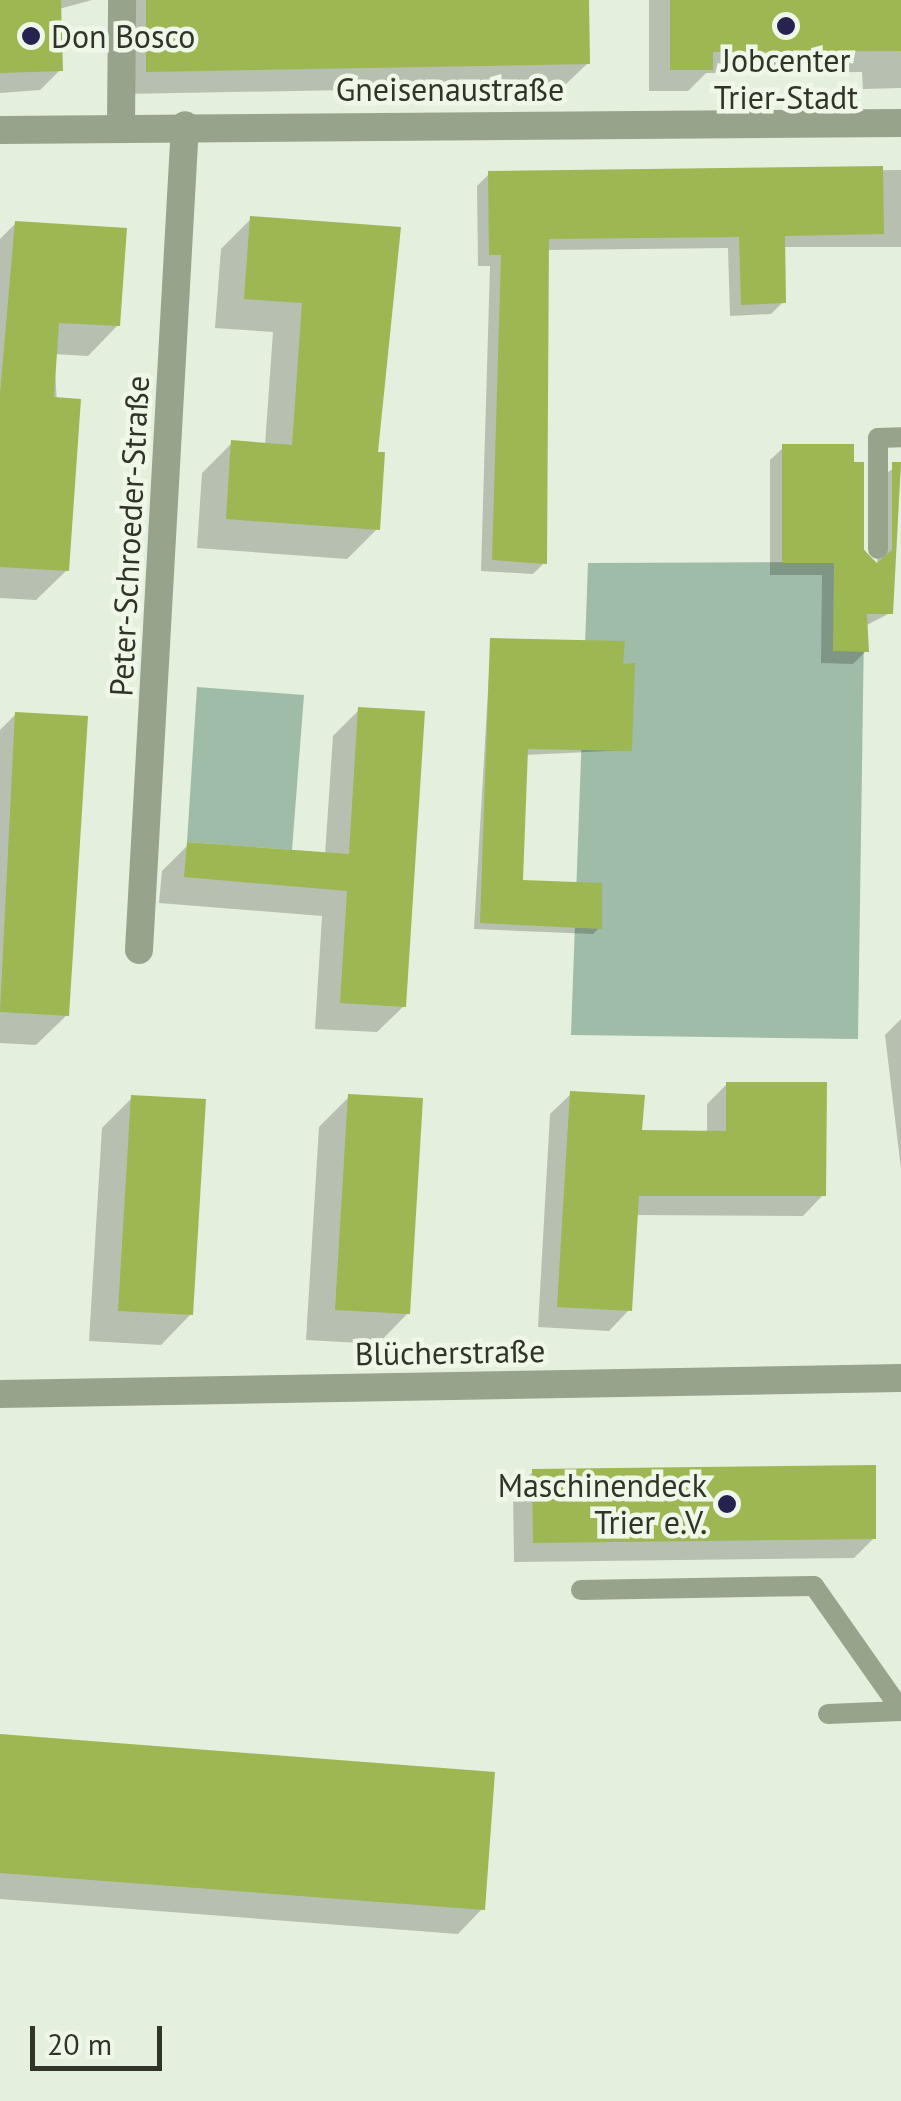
<!DOCTYPE html>
<meta charset="utf-8">
<style>
body{margin:0}
#map{position:relative;width:901px;height:2101px;overflow:hidden;background:#e5efdd;font-family:"PT Sans",sans-serif}
div>[style]{position:absolute}
.green>*{inset:0;background:#9fbca9}
.shadow>*{inset:0;background:#0003}
.building>*{inset:0;background:#9db753}
.service>*{height:20px;margin:-10px;padding:0 10px;transform-origin:10px;border-radius:10px;background:#98a38b}
.minor>*{height:28px;margin:-14px;padding:0 14px;transform-origin:14px;border-radius:14px;background:#98a38b}
.dots>*{width:28px;height:28px;translate:-50% -50%;box-sizing:border-box;border:5px solid #eff7e9;border-radius:50%}
span{translate:-50% -50%;white-space:nowrap;text-align:center;line-height:1.15;-webkit-text-stroke:9px #eff7e9;paint-order:stroke}
.poi-label{font-size:32px;color:#303429}
.left{translate:0 -50%;text-align:left}
.right{translate:-100% -50%;text-align:right}
.street-label{font-size:32px;color:#303429}
.scale{position:absolute;left:30px;top:2026px;width:132px;height:45px;box-sizing:border-box;border:5px solid #303429;border-top:0;padding-left:12px;font-size:30px;line-height:35px;white-space:nowrap;color:#303429;-webkit-text-stroke:8px #eff7e9;paint-order:stroke}
</style>
<div id="map">
<div class="green">
<i style="clip-path:polygon(865px 562px,858px 1039px,571px 1035px,588px 563px)"></i>
<i style="clip-path:polygon(197px 687px,304px 695px,292px 850px,187px 842px)"></i>
</div>
<div class="shadow">
<i style="clip-path:polygon(0 0,92px 0,59px 9px,60px 70px,40px 90px,0 93px)"></i>
<i style="clip-path:polygon(134px 0,587px 0,588px 63px,564px 86px,124px 94px)"></i>
<i style="clip-path:polygon(649px 0,901px 0,901px 88px,863px 89px,862px 72px,706px 73px,688px 91px,649px 91px)"></i>
<i style="clip-path:polygon(901px 170px,901px 247px,782px 247px,783px 302px,771px 314px,730px 316px,728px 248px,546px 250px,545px 562px,533px 574px,481px 571px,490px 266px,478px 266px,477px 186px,489px 174px)"></i>
<i style="clip-path:polygon(251px 219px,398px 229px,375px 454px,377px 529px,347px 559px,197px 548px,202px 473px,232px 443px,265px 445px,273px 332px,215px 328px,221px 249px)"></i>
<i style="clip-path:polygon(16px 223px,118px 325px,88px 356px,54px 354px,67px 570px,36px 600px,0 598px,0 239px)"></i>
<i style="clip-path:polygon(784px 447px,877px 566px,880px 477px,901px 464px,890px 613px,865px 626px,866px 651px,853px 664px,821px 663px,822px 575px,770px 575px,770px 460px)"></i>
<i style="clip-path:polygon(491px 640px,629px 750px,525px 755px,520px 882px,599px 928px,593px 934px,474px 929px)"></i>
<i style="clip-path:polygon(359px 710px,404px 1006px,377px 1032px,315px 1029px,322px 916px,159px 903px,162px 871px,188px 845px,325px 855px,333px 736px)"></i>
<i style="clip-path:polygon(16px 714px,67px 1015px,36px 1045px,0 1043px,0 730px)"></i>
<i style="clip-path:polygon(901px 1019px,901px 1169px,885px 1035px)"></i>
<i style="clip-path:polygon(727px 1084px,823px 1195px,803px 1216px,635px 1215px,629px 1310px,609px 1331px,538px 1327px,550px 1114px,571px 1094px,640px 1133px,707px 1133px,707px 1104px)"></i>
<i style="clip-path:polygon(349px 1097px,408px 1313px,378px 1344px,306px 1340px,319px 1127px)"></i>
<i style="clip-path:polygon(132px 1098px,191px 1314px,161px 1345px,89px 1341px,102px 1128px)"></i>
<i style="clip-path:polygon(534px 1471px,874px 1538px,854px 1558px,514px 1562px,513px 1491px)"></i>
<i style="clip-path:polygon(0 1737px,482px 1909px,458px 1934px,0 1899px)"></i>
</div>
<div class="building">
<i style="clip-path:polygon(0 0,61px 0,63px 71px,0 73px)"></i>
<i style="clip-path:polygon(146px 0,589px 0,590px 64px,146px 72px)"></i>
<i style="clip-path:polygon(670px 0,901px 0,901px 51px,713px 52px,713px 70px,670px 70px)"></i>
<i style="clip-path:polygon(883px 166px,884px 234px,785px 236px,786px 303px,741px 305px,739px 237px,549px 239px,547px 564px,492px 560px,501px 255px,489px 255px,488px 171px)"></i>
<i style="clip-path:polygon(250px 216px,401px 227px,378px 452px,385px 452px,380px 530px,226px 519px,231px 440px,292px 445px,302px 303px,244px 299px)"></i>
<i style="clip-path:polygon(15px 221px,127px 228px,120px 326px,59px 323px,54px 397px,81px 399px,69px 571px,0 567px,0 394px)"></i>
<i style="clip-path:polygon(782px 444px,854px 444px,854px 462px,864px 462px,864px 550px,877px 563px,892px 550px,892px 462px,901px 462px,893px 614px,867px 614px,869px 652px,833px 651px,834px 563px,782px 563px)"></i>
<i style="clip-path:polygon(490px 638px,625px 641px,623px 664px,635px 663px,632px 751px,528px 749px,523px 880px,602px 883px,602px 929px,480px 923px)"></i>
<i style="clip-path:polygon(358px 707px,425px 711px,406px 1007px,340px 1003px,347px 891px,184px 877px,187px 842px,349px 854px)"></i>
<i style="clip-path:polygon(15px 712px,88px 716px,69px 1016px,0 1012px)"></i>
<i style="clip-path:polygon(726px 1082px,827px 1082px,826px 1196px,639px 1196px,632px 1311px,557px 1307px,570px 1091px,645px 1095px,642px 1130px,726px 1131px)"></i>
<i style="clip-path:polygon(348px 1094px,423px 1098px,410px 1314px,335px 1310px)"></i>
<i style="clip-path:polygon(131px 1095px,206px 1099px,193px 1315px,118px 1311px)"></i>
<i style="clip-path:polygon(876px 1465px,876px 1539px,533px 1543px,532px 1469px)"></i>
<i style="clip-path:polygon(0 1734px,495px 1772px,485px 1910px,0 1873px)"></i>
</div>
<div class="service">
<i style="left:878px;top:549px;width:111px;rotate:-90deg"></i>
<i style="left:878px;top:438px;width:23px;rotate:-2deg"></i>
<i style="left:581px;top:1590px;width:233px;rotate:-1deg"></i>
<i style="left:814px;top:1586px;width:151px;rotate:54.9deg"></i>
<i style="left:828px;top:1714px;width:73px;rotate:-2.4deg"></i>
</div>
<div class="minor">
<i style="left:121px;top:125px;width:125px;rotate:-89.5deg"></i>
<i style="left:0;top:130px;width:901px;rotate:-0.45deg"></i>
<i style="left:139px;top:950px;width:826px;rotate:-86.81deg"></i>
<i style="left:0;top:1394px;width:901px;rotate:-1.02deg"></i>
</div>
<div class="dots">
<i style="left:786px;top:26px;background:#272351"></i>
<i style="left:31px;top:36px;background:#272351"></i>
<i style="left:727px;top:1504px;background:#272351"></i>
</div>
<div class="poi-label">
<span class="left" style="left:51px;top:36px">Don Bosco</span>
<span style="left:786px;top:79px">Jobcenter<br>Trier-Stadt</span>
<span class="right" style="left:707px;top:1504px">Maschinendeck<br>Trier e.V.</span>
</div>
<div class="street-label">
<span style="left:450px;top:89px">Gneisenaustraße</span>
<span style="left:129px;top:536px;rotate:-87deg">Peter-Schroeder-Straße</span>
<span style="left:450px;top:1352px;rotate:-1deg">Blücherstraße</span>
</div>
<div class="scale">20 m</div>
</div>
